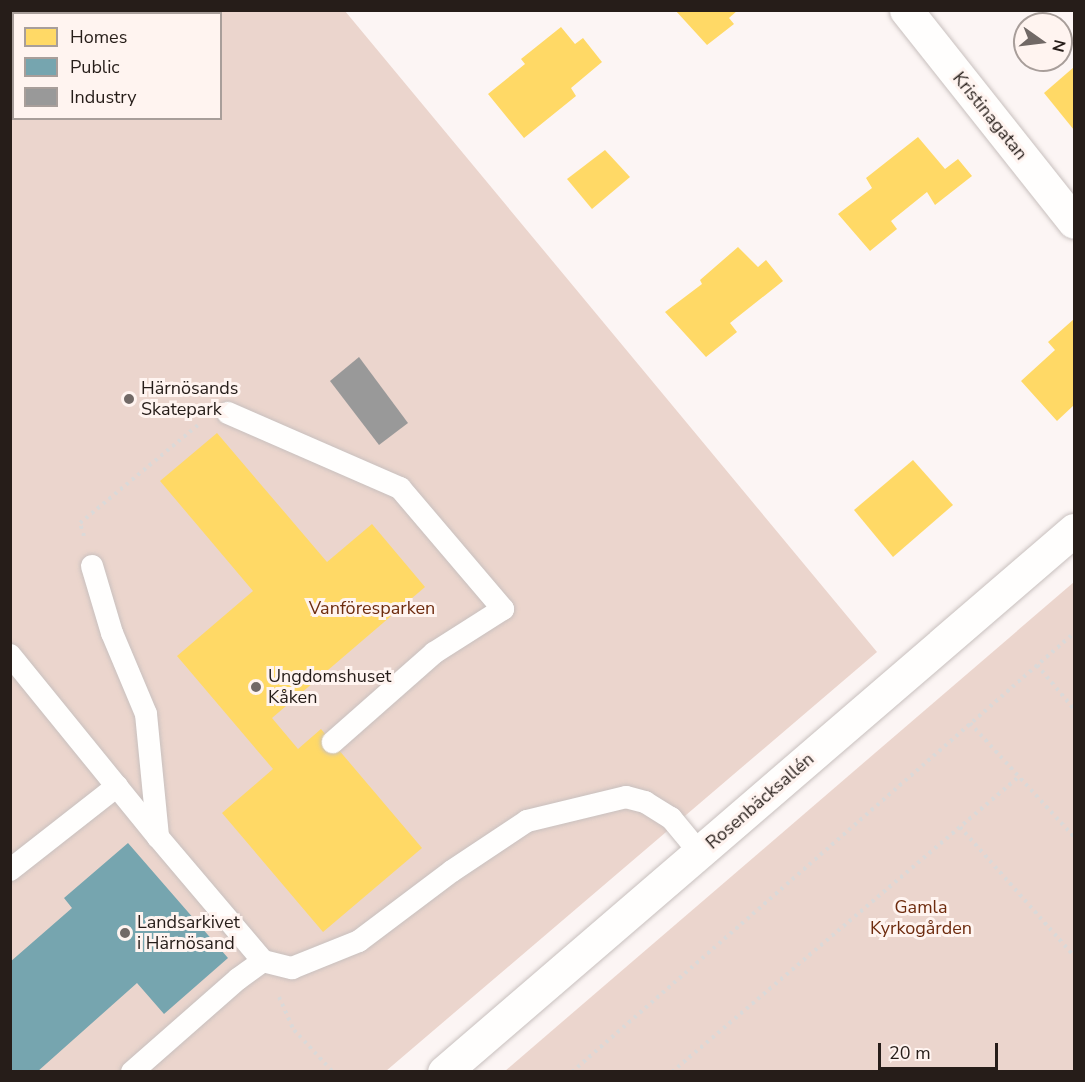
<!DOCTYPE html>
<meta charset="utf-8">
<style>
body{margin:0}
#map{position:relative;width:1085px;height:1082px;overflow:hidden;background:#fcf5f4;font-family:"Nunito Sans",sans-serif}
div>[style]{position:absolute}
.green>*{inset:0;background:#ebd5cd}
.homes>*{inset:0;background:#ffd966}
.public>*{inset:0;background:#76a5af}
.industry>*{inset:0;background:#999}
.path>*{height:4px;margin-top:-2px;transform-origin:0;background:repeating-linear-gradient(90deg,#dbd9d8 0 3px,transparent 0 7.5px)}
.roads{filter:drop-shadow(0 0 2px #c8c0be) drop-shadow(0 0 2px #c8c0be)}
.service>*{height:22px;margin:-11px;padding:0 11px;transform-origin:11px;border-radius:11px;background:#fffefd}
.minor>*{height:33px;margin:-16.5px;padding:0 16.5px;transform-origin:16.5px;border-radius:16.5px;background:#fffefd}
.dots>*{width:16px;height:16px;translate:-50% -50%;box-sizing:border-box;border:3px solid #fff4f0;border-radius:50%}
span{translate:-50% -50%;white-space:nowrap;text-align:center;line-height:1.15;-webkit-text-stroke:6px #fff4f0;paint-order:stroke}
.street-label{font-size:18px;color:#261d19}
.poi-label{font-size:18px;color:#261d19}
.left{translate:0 -50%;text-align:left}
.park-label{font-size:18px;color:#6e2c0f}
.frame{position:absolute;inset:0;border:12px solid #261d19;pointer-events:none}
.legend{position:absolute;left:12px;top:12px;width:210px;height:108px;box-sizing:border-box;background:#fff4f0;border:2px solid #a89e9a;margin:0;padding:8px 10px;list-style:none;font-size:18px;color:#261d19}
.legend li{display:flex;align-items:center;gap:12px;height:30px}
.legend b{width:30px;border:2px solid #a89e9a}
.north{position:absolute;left:1013px;top:12px;width:60px;height:60px;box-sizing:border-box;background:#fff4f0;border:2px solid #a89e9a;border-radius:50%;rotate:104deg;font-size:16px;font-weight:700;line-height:24px;text-align:center;color:#261d19}
.north::after{content:'';display:block;margin:auto;width:21px;height:27px;background:#716966;clip-path:polygon(50% 0,100% 100%,50% 72%,0 100%)}
.scale{position:absolute;left:878px;top:1043px;width:120px;height:27px;box-sizing:border-box;border:3px solid #261d19;border-top:0;padding-left:8px;font-size:18px;line-height:21px;white-space:nowrap;color:#261d19;-webkit-text-stroke:4px #fff4f0;paint-order:stroke}
</style>
<div id="map">
<div class="green">
<i style="clip-path:polygon(evenodd,21px 10px,345px 11px,877px 652px,386px 1071px,11px 1071px,11px 14px,21px 10px,14px 14px,220px 14px,220px 118px,14px 118px,14px 14px)"></i>
<i style="clip-path:polygon(1074px 582px,1074px 1071px,505px 1071px)"></i>
</div>
<div class="homes">
<i style="clip-path:polygon(675px 10px,738px 10px,729px 18px,734px 24px,707px 45px)"></i>
<i style="clip-path:polygon(561px 27px,575px 44px,583px 38px,602px 62px,571px 88px,576px 96px,524px 138px,488px 94px,525px 64px,521px 59px)"></i>
<i style="clip-path:polygon(1074px 67px,1074px 130px,1044px 93px)"></i>
<i style="clip-path:polygon(918px 137px,945px 169px,958px 159px,972px 176px,935px 205px,927px 192px,891px 221px,897px 229px,870px 251px,838px 214px,872px 188px,866px 178px)"></i>
<i style="clip-path:polygon(605px 150px,630px 177px,592px 209px,567px 179px)"></i>
<i style="clip-path:polygon(738px 247px,758px 267px,766px 260px,783px 281px,730px 323px,737px 332px,706px 357px,665px 312px,702px 284px,700px 280px)"></i>
<i style="clip-path:polygon(1074px 319px,1074px 405px,1057px 421px,1021px 381px,1055px 350px,1048px 342px)"></i>
<i style="clip-path:polygon(217px 433px,327px 562px,372px 524px,425px 587px,272px 718px,298px 749px,321px 729px,422px 848px,323px 932px,222px 813px,273px 769px,177px 656px,253px 591px,160px 481px)"></i>
<i style="clip-path:polygon(913px 460px,953px 505px,893px 557px,854px 510px)"></i>
</div>
<div class="public">
<i style="clip-path:polygon(128px 843px,228px 958px,164px 1014px,137px 983px,37px 1072px,10px 1072px,10px 962px,72px 908px,64px 898px)"></i>
</div>
<div class="industry">
<i style="clip-path:polygon(359px 357px,408px 423px,379px 445px,330px 381px)"></i>
</div>
<div class="path">
<i style="left:84px;top:536px;width:14px;rotate:-107deg"></i>
<i style="left:80px;top:523px;width:153px;rotate:-39.7deg"></i>
<i style="left:1037px;top:665px;width:57px;rotate:49.9deg"></i>
<i style="left:970px;top:723px;width:154px;rotate:47.6deg"></i>
<i style="left:960px;top:827px;width:172px;rotate:48.5deg"></i>
<i style="left:279px;top:997px;width:36px;rotate:66deg"></i>
<i style="left:294px;top:1030px;width:57px;rotate:47.1deg"></i>
<i style="left:572px;top:1072px;width:667px;rotate:-41.17deg"></i>
<i style="left:672px;top:1072px;width:455px;rotate:-40.4deg"></i>
</div>
<div class="roads">
<div class="service">
<i style="left:228px;top:413px;width:188px;rotate:23.6deg"></i>
<i style="left:400px;top:488px;width:159px;rotate:49.6deg"></i>
<i style="left:503px;top:609px;width:82px;rotate:147.5deg"></i>
<i style="left:434px;top:653px;width:135px;rotate:138.6deg"></i>
<i style="left:92px;top:566px;width:70px;rotate:73.4deg"></i>
<i style="left:112px;top:633px;width:88px;rotate:67.2deg"></i>
<i style="left:146px;top:714px;width:124px;rotate:84.4deg"></i>
<i style="left:158px;top:837px;width:162px;rotate:49.7deg"></i>
<i style="left:10px;top:655px;width:235px;rotate:50.9deg"></i>
<i style="left:10px;top:870px;width:136px;rotate:-38.1deg"></i>
<i style="left:132px;top:1072px;width:141px;rotate:-41.3deg"></i>
<i style="left:238px;top:979px;width:31px;rotate:-36deg"></i>
<i style="left:263px;top:961px;width:30px;rotate:14deg"></i>
<i style="left:292px;top:968px;width:72px;rotate:-21.9deg"></i>
<i style="left:359px;top:941px;width:116px;rotate:-37deg"></i>
<i style="left:452px;top:871px;width:90px;rotate:-33.7deg"></i>
<i style="left:527px;top:821px;width:102px;rotate:-13.6deg"></i>
<i style="left:626px;top:797px;width:20px;rotate:15deg"></i>
<i style="left:645px;top:802px;width:31px;rotate:32deg"></i>
<i style="left:671px;top:818px;width:45px;rotate:50.4deg"></i>
</div>
<div class="minor">
<i style="left:906px;top:10px;width:270px;rotate:51.6deg"></i>
<i style="left:444px;top:1072px;width:831px;rotate:-40.71deg"></i>
</div>
</div>
<div class="dots">
<i style="left:129px;top:399px;background:#716966"></i>
<i style="left:256px;top:687px;background:#716966"></i>
<i style="left:125px;top:933px;background:#716966"></i>
</div>
<div class="street-label">
<span style="left:990px;top:116px;rotate:51deg">Kristinagatan</span>
<span style="left:760px;top:801px;rotate:-41deg">Rosenbäcksallén</span>
</div>
<div class="poi-label">
<span class="left" style="left:141px;top:399px">Härnösands<br>Skatepark</span>
<span class="left" style="left:268px;top:687px">Ungdomshuset<br>Kåken</span>
<span class="left" style="left:137px;top:933px">Landsarkivet<br>i Härnösand</span>
</div>
<div class="park-label">
<span style="left:372px;top:608px">Vanföresparken</span>
<span style="left:921px;top:918px">Gamla<br>Kyrkogården</span>
</div>
<div class="frame"></div>
<ul class="legend">
<li><b style="height:16px;background:#ffd966"></b>Homes</li>
<li><b style="height:16px;background:#76a5af"></b>Public</li>
<li><b style="height:16px;background:#999"></b>Industry</li>
</ul>
<div class="north">N</div>
<div class="scale">20 m</div>
</div>
